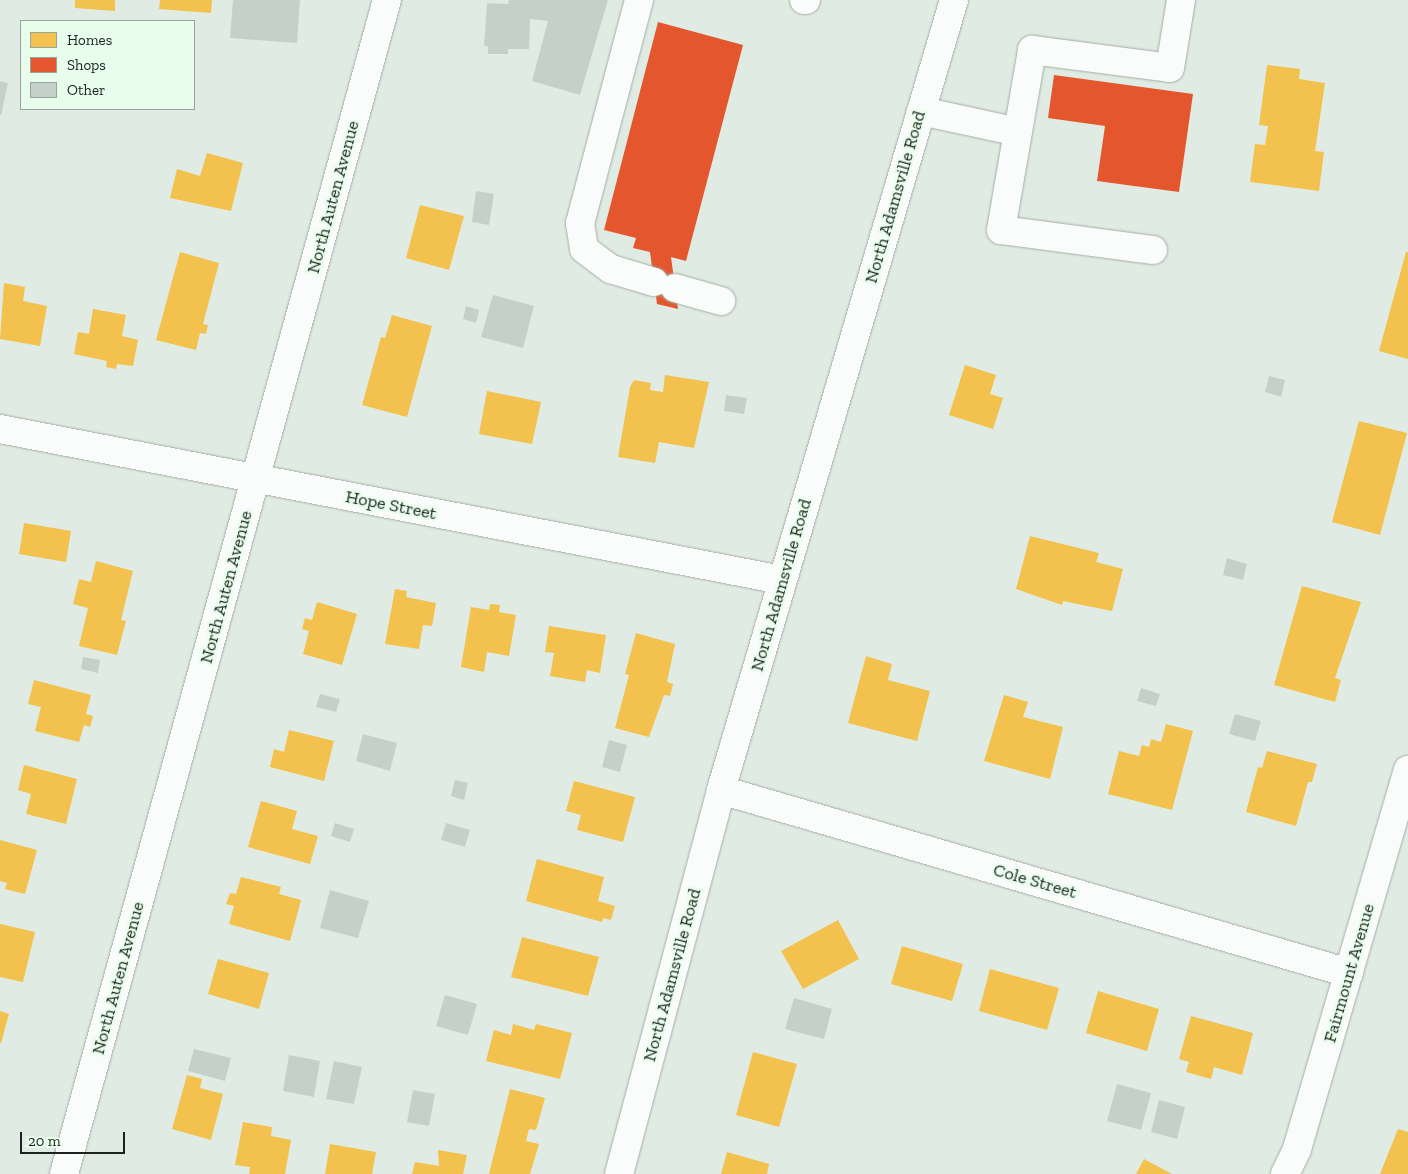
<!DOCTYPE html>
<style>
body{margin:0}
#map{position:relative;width:1408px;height:1174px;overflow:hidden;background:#e0ece3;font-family:"Zilla Slab",serif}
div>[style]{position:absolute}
.homes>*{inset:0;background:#f2c14e}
.shops>*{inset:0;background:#e4572e}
.building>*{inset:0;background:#c6d0ca}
.roads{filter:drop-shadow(0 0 1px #a4ada6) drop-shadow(0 0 1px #a4ada6)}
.minor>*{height:28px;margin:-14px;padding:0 14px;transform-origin:14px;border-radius:14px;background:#fafcfb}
span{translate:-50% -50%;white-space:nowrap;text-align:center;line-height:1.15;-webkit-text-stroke:5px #e9fded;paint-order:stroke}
.street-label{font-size:18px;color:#1c231e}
.legend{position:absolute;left:20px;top:20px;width:175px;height:90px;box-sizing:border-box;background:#e9fded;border:1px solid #97a69a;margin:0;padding:6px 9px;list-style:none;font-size:15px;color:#1c231e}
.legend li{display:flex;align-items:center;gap:10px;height:25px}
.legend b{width:25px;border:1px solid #97a69a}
.scale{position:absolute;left:20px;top:1132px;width:105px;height:22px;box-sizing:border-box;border:2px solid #1c231e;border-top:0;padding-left:6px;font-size:15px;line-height:18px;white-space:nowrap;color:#1c231e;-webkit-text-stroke:4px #e9fded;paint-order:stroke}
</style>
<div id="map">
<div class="homes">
<i style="clip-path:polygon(75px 0,115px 0,115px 11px,75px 8px)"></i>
<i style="clip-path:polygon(160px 0,212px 0,211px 13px,159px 9px)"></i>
<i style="clip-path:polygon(1267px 65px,1300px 69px,1299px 79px,1325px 83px,1315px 151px,1324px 152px,1319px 191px,1250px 182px,1255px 144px,1265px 145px,1268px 126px,1259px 125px)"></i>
<i style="clip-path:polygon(207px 153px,243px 163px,231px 211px,170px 198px,177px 169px,200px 176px)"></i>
<i style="clip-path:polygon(420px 205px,464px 216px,449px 270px,406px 258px)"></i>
<i style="clip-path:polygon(180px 252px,219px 263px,203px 324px,208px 325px,206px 334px,200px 333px,196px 350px,156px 340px)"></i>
<i style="clip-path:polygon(1406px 252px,1408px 252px,1408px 359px,1379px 351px)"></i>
<i style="clip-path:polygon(4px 283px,25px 287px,23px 301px,47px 306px,40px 346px,0 339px)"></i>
<i style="clip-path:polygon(93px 309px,126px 315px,122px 336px,138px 340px,133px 366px,117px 364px,116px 369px,106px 367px,107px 361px,74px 354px,78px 332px,89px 334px)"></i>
<i style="clip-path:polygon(392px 315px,432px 326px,407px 417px,362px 405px,381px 337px,385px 338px)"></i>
<i style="clip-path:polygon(965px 365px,996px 375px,990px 394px,1003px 398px,993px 429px,949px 415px)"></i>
<i style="clip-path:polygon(665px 375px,709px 382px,694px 448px,659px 442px,655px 463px,618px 457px,630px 387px,634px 380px,651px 383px,650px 390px,663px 392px)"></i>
<i style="clip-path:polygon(487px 391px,541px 402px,532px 444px,479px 434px)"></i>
<i style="clip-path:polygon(1359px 421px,1407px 433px,1380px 535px,1332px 522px)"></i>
<i style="clip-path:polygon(24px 523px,71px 531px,66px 562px,19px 554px)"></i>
<i style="clip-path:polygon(1030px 536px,1099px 553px,1096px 562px,1123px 569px,1112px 611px,1063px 601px,1062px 605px,1016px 589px)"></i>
<i style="clip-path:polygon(96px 561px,133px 571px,121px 620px,126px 621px,117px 655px,79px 646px,88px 608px,73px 604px,79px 579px,91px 582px)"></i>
<i style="clip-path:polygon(1302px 586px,1361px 602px,1335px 678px,1341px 680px,1335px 702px,1274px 685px)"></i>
<i style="clip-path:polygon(395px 589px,407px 591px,406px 597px,436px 603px,432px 626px,423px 625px,419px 649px,385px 644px)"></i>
<i style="clip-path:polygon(317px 602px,357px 614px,342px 665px,303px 654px,309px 631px,302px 629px,305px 618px,312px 620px)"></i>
<i style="clip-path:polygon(490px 604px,500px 605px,499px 612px,516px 615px,509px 656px,487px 652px,484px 672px,461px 667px,471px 607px,489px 610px)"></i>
<i style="clip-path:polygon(549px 626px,606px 635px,600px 673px,587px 670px,585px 682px,550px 676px,554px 653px,545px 652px)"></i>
<i style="clip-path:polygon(636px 633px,675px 644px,667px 682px,673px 684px,670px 696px,664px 695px,649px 737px,615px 728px,629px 675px,625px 674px)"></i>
<i style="clip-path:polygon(866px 656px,892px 664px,888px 680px,930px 691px,917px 741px,848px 723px)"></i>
<i style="clip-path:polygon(34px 680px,91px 695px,86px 714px,93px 716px,90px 727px,84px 725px,79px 742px,35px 731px,41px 707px,28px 704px)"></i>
<i style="clip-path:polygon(1004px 695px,1028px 702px,1023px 717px,1063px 727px,1050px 779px,984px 761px)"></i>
<i style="clip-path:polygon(1166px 724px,1193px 731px,1172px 810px,1108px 794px,1119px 751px,1139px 756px,1142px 745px,1149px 747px,1151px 739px,1161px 742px)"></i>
<i style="clip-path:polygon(289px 730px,334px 741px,324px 781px,270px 767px,274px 749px,284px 752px)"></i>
<i style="clip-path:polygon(1267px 751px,1317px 764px,1312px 782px,1308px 782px,1296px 826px,1246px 812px,1258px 767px,1262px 768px)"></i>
<i style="clip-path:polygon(24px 765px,77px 779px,66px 824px,26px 814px,31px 794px,18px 790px)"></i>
<i style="clip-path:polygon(574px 781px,635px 797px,623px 842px,577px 830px,581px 815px,566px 811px)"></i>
<i style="clip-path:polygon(261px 801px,297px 811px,292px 829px,318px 836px,310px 864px,248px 847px)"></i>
<i style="clip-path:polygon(0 840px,37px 850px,25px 894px,5px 889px,7px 883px,0 881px)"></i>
<i style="clip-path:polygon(537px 859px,604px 877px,598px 901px,615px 906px,611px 920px,603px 918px,602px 922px,526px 901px)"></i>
<i style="clip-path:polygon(241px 877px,281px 887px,279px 894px,301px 900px,290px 941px,229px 924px,234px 906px,226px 904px,230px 893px,236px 894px)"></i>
<i style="clip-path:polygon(838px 920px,859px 959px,803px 989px,781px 951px)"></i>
<i style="clip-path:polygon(0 924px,35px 932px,23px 982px,0 977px)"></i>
<i style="clip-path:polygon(522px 937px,599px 957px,588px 996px,511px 977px)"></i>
<i style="clip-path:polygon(902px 946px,963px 964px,952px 1001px,891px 984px)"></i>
<i style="clip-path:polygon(218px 959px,269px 973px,259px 1009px,208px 994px)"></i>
<i style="clip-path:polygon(990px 969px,1059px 988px,1047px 1030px,979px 1011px)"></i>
<i style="clip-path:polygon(1098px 991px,1159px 1009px,1147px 1051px,1086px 1033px)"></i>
<i style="clip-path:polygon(0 1011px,9px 1014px,1px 1043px,0 1043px)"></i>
<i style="clip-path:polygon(1191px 1016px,1253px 1033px,1242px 1075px,1214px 1067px,1211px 1079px,1186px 1072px,1189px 1062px,1179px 1059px)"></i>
<i style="clip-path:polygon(513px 1024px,534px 1030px,536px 1024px,572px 1033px,560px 1079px,486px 1061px,494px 1030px,511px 1035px)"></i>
<i style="clip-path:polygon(753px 1052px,797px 1064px,779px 1127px,736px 1115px)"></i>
<i style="clip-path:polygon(187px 1075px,202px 1079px,200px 1088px,223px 1094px,211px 1140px,172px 1129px)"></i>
<i style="clip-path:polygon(510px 1089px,545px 1098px,536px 1130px,529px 1129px,526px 1141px,539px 1144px,530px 1174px,489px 1174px)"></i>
<i style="clip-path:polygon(243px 1122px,272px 1127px,271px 1136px,291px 1140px,285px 1174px,249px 1174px,250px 1167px,235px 1165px)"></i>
<i style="clip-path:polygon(1398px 1129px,1408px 1132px,1408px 1174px,1380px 1174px)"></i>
<i style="clip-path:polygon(330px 1144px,376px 1152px,372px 1174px,325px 1174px)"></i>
<i style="clip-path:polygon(438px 1150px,467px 1155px,463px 1174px,412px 1174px,415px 1162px,439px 1166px)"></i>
<i style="clip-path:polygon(727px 1152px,769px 1164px,767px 1174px,721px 1174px)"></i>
<i style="clip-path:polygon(1144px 1159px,1172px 1174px,1136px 1174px)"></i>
</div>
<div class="shops">
<i style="clip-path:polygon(658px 22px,743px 45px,686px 261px,671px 257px,678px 309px,657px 304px,650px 252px,633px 248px,636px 238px,604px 230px)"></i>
<i style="clip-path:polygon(1054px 75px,1193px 94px,1179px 192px,1097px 181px,1105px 126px,1048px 118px)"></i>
</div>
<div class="building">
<i style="clip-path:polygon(233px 0,300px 0,297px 43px,230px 38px)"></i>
<i style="clip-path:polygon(509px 0,608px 0,580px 95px,532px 81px,548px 21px,530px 19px,529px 49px,508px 49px,508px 54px,488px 54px,488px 46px,484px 46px,487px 3px,508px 4px)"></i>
<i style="clip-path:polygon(0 81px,8px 83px,1px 115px,0 115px)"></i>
<i style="clip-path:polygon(476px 191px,494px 194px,489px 225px,472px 222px)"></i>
<i style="clip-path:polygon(493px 295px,534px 306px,523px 348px,481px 337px)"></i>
<i style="clip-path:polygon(466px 306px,479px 310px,476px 323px,463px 319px)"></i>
<i style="clip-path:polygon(1269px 376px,1285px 380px,1281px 397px,1265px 392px)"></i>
<i style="clip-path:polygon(726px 395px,747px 398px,744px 414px,724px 411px)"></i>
<i style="clip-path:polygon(1227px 558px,1247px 564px,1243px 580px,1223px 575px)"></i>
<i style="clip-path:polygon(83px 657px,100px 660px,98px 673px,81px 669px)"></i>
<i style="clip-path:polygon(1141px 688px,1160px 694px,1156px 706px,1137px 701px)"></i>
<i style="clip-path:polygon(320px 694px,340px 699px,336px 712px,316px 707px)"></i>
<i style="clip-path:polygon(1235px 714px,1261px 721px,1255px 741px,1229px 734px)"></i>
<i style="clip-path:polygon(363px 734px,397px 743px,390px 771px,356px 761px)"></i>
<i style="clip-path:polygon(609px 740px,627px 745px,620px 772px,602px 767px)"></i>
<i style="clip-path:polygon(455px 780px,468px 783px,464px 800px,451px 796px)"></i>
<i style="clip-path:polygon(335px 823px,354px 829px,350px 842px,331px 836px)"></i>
<i style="clip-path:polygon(446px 823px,470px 830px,465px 847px,441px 840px)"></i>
<i style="clip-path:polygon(330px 890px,369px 901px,358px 938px,320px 928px)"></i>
<i style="clip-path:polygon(445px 995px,477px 1004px,468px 1035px,436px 1026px)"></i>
<i style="clip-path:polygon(794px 998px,832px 1009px,824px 1039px,785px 1029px)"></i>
<i style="clip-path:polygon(194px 1049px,231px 1058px,225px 1081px,188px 1071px)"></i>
<i style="clip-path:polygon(289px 1055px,320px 1061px,314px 1097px,283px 1091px)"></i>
<i style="clip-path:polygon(334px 1061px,362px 1067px,354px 1104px,326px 1099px)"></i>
<i style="clip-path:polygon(1117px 1084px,1151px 1093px,1141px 1130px,1107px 1121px)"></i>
<i style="clip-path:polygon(413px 1090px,435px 1094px,429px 1126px,407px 1122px)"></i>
<i style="clip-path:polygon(1159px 1100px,1185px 1107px,1177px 1139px,1151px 1132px)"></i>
</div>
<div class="roads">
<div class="minor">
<i style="left:639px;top:0;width:231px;rotate:104.8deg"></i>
<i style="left:580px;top:223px;width:26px;rotate:81deg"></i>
<i style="left:584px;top:249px;width:34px;rotate:37deg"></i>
<i style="left:611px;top:269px;width:45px;rotate:16.8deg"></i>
<i style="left:804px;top:0;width:2px"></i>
<i style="left:921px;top:111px;width:99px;rotate:12.2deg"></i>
<i style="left:1153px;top:250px;width:153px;rotate:-172.5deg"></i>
<i style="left:1001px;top:230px;width:183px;rotate:-80.2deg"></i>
<i style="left:1032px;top:50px;width:139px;rotate:7.4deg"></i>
<i style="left:1170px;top:68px;width:69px;rotate:-80.8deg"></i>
<i style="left:675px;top:288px;width:48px;rotate:15.8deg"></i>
<i style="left:0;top:429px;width:796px;rotate:10.93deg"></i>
<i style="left:721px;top:790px;width:654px;rotate:16.25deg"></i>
<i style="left:64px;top:1174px;width:1218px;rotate:-74.62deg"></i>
<i style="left:619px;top:1174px;width:397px;rotate:-75.1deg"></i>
<i style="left:721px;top:790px;width:824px;rotate:-73.57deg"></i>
<i style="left:1285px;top:1174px;width:28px;rotate:-64deg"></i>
<i style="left:1297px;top:1149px;width:395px;rotate:-73.7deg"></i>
</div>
</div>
<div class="street-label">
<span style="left:333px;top:197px;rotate:-75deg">North Auten Avenue</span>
<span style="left:895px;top:197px;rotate:-74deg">North Adamsville Road</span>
<span style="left:391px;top:505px;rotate:11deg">Hope Street</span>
<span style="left:781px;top:585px;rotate:-74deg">North Adamsville Road</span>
<span style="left:226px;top:587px;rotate:-75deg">North Auten Avenue</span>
<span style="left:1035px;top:881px;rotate:16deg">Cole Street</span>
<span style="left:1349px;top:973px;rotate:-74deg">Fairmount Avenue</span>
<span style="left:672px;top:975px;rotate:-75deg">North Adamsville Road</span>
<span style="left:118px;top:978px;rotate:-75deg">North Auten Avenue</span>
</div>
<ul class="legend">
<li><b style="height:14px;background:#f2c14e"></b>Homes</li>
<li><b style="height:14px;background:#e4572e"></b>Shops</li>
<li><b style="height:14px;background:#c6d0ca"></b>Other</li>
</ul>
<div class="scale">20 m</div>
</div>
